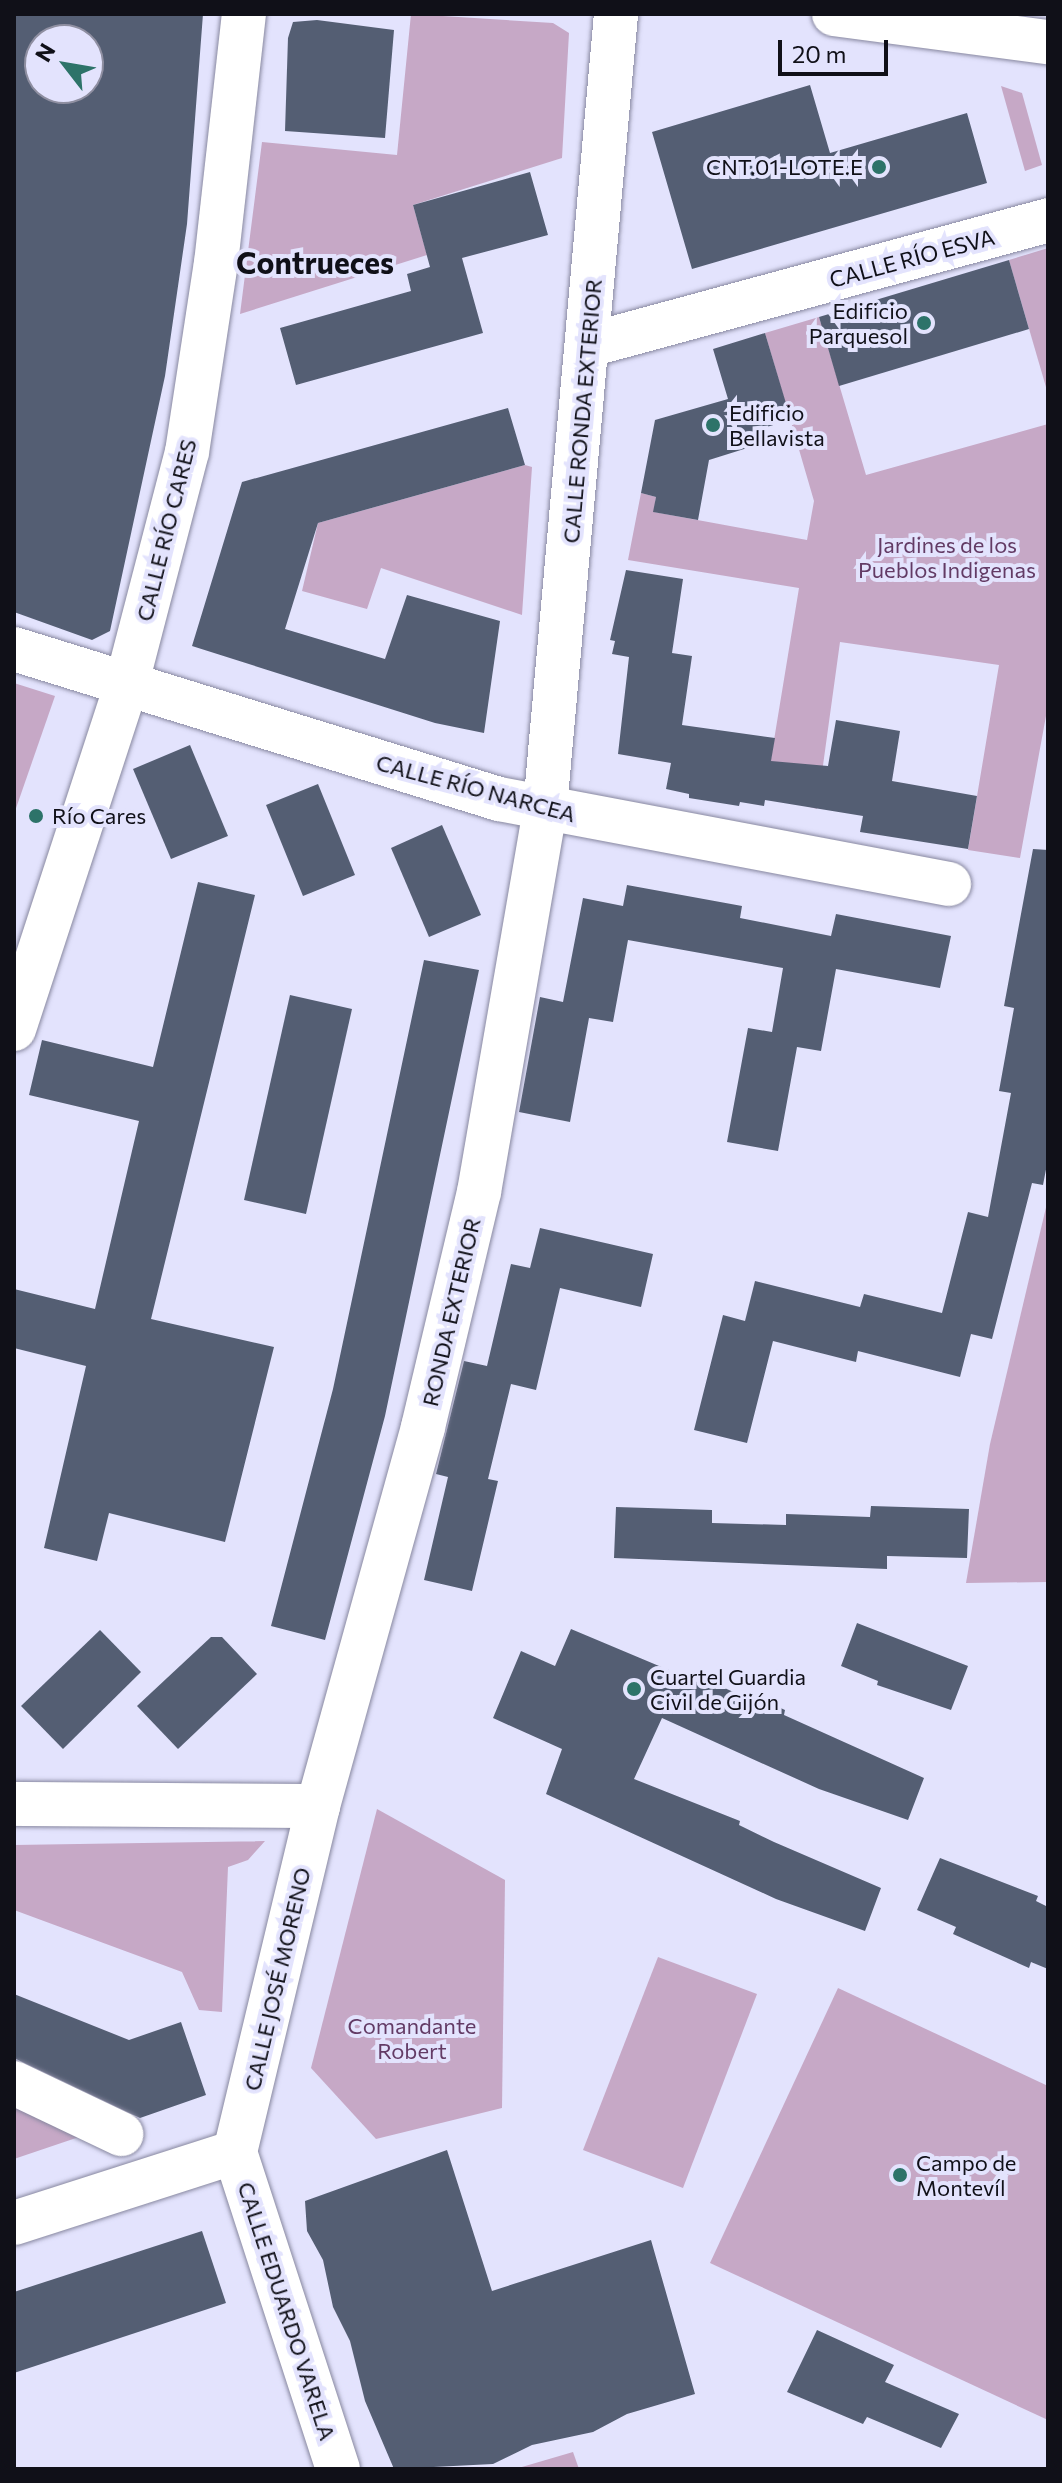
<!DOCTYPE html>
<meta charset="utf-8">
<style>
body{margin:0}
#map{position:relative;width:1062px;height:2483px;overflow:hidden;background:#e3e3fd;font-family:Commissioner,sans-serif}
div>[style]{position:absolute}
.green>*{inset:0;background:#c6a8c6}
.building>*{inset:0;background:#545e73}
.roads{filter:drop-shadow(0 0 2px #8888a0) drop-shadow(0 0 2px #8888a0)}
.minor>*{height:44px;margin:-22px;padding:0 22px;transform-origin:22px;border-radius:22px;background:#fff}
.dots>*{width:22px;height:22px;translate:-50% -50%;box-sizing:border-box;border:4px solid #e3e3fd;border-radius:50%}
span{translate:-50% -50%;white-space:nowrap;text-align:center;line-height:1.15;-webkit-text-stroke:8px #e3e3fd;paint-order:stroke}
.poi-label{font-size:22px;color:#101018}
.right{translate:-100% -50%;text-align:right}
.left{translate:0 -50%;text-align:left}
.street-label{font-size:22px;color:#101018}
.park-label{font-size:22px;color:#633b65}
.district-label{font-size:30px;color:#101018;font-weight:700}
.frame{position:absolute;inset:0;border:16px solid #101018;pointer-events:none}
.north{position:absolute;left:24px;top:24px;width:80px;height:80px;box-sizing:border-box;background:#e3e3fd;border:2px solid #8f8fa1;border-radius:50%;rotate:301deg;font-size:22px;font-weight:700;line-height:32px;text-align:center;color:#101018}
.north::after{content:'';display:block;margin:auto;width:28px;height:36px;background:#2d7369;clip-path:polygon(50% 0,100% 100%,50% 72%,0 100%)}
.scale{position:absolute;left:778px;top:40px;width:110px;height:36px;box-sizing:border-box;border:4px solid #101018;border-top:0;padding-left:10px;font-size:24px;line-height:28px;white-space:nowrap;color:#101018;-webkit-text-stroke:6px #e3e3fd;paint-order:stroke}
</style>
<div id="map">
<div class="green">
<i style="clip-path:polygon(411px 14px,553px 23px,569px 33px,562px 158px,413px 205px,427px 255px,240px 314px,262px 142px,397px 155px)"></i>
<i style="clip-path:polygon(1001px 86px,1022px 93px,1042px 165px,1025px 171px)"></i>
<i style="clip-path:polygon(1048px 248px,1048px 394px,1009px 260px)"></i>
<i style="clip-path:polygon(819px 317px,866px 475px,1048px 424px,1048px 705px,1020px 858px,968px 850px,999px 665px,840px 642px,817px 809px,765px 795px,799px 588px,628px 560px,641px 493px,656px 497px,654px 512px,807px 540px,814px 501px,765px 333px)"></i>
<i style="clip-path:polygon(525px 465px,532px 467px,522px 615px,381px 568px,367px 609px,302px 591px,318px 523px)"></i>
<i style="clip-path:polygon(14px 683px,55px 696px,14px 814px)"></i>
<i style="clip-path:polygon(1048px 1199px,1048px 1582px,966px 1583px,990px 1444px)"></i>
<i style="clip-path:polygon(377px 1809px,505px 1880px,502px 2108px,376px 2139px,311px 2068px)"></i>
<i style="clip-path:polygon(265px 1841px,248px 1860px,228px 1867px,222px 2012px,199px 2010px,182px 1972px,14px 1910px,14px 1845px)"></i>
<i style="clip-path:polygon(658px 1957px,757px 1994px,683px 2188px,583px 2150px)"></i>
<i style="clip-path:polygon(838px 1988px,1048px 2086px,1048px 2420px,710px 2263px)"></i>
<i style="clip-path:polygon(14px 2106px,79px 2137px,14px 2159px)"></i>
<i style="clip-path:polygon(573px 2452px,579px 2469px,515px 2469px)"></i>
</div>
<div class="building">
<i style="clip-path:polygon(evenodd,14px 14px,203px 14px,187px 224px,165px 376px,110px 631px,92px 640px,14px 612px,14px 14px,40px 40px,88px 40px,88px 88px,40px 88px,40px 40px)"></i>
<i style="clip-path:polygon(317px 20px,394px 30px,385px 138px,285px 131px,288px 38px,293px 22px)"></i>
<i style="clip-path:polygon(810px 85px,830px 153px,967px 113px,987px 183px,692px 269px,652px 132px)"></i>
<i style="clip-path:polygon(530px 172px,548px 235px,462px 258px,483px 333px,296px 385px,280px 328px,411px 291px,407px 274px,430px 267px,413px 205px)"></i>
<i style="clip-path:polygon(1009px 260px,1029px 329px,839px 386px,819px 317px)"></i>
<i style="clip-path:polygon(765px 333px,791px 420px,756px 430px,760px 444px,709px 460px,698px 520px,653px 512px,656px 497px,641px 493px,655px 420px,728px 399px,713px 349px)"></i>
<i style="clip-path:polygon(508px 408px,525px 465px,318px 523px,285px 629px,385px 659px,407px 595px,500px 621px,484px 733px,435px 723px,192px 646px,242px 482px)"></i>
<i style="clip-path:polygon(626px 570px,683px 579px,672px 653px,692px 656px,682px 725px,775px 738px,771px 761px,828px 766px,836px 720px,900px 731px,892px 781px,977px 796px,968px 849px,860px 832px,863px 816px,765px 800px,764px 806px,740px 802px,739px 806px,689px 798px,689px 794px,666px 789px,671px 763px,618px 754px,629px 657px,612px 654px,615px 641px,610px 640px)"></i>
<i style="clip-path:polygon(190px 745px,228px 836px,171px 859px,133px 769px)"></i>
<i style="clip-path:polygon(318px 784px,355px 875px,303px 896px,266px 805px)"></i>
<i style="clip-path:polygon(442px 825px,481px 915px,429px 937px,391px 848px)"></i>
<i style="clip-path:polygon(1033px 849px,1048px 850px,1048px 1159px,1043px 1185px,1032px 1183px,992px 1339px,971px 1334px,960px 1377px,858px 1351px,856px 1362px,773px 1341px,747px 1443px,694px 1430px,723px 1315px,745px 1321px,755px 1281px,860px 1307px,864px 1294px,942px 1313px,968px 1212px,988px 1217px,1011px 1093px,999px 1091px,1014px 1008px,1004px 1006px)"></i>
<i style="clip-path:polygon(198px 882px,255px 895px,151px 1319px,274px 1347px,225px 1542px,109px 1513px,97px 1561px,44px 1548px,86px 1366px,14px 1348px,14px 1289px,95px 1309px,139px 1121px,29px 1095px,42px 1040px,153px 1067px)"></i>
<i style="clip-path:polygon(627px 885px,742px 906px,740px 918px,831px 936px,836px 914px,951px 936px,940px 988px,836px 969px,821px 1051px,797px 1047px,778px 1151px,727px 1142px,748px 1028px,772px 1032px,783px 968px,628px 940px,613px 1022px,589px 1018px,570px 1122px,519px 1112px,540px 997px,563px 1002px,583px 898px,623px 906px)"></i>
<i style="clip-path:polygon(424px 960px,479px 970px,385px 1416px,325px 1640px,271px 1626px,333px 1389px)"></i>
<i style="clip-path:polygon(290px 995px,352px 1009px,306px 1214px,244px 1200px)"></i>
<i style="clip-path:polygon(540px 1228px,653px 1254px,641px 1307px,560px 1288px,536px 1390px,511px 1384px,488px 1479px,498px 1481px,472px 1591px,424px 1580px,448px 1477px,436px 1474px,464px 1361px,487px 1366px,511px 1264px,530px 1268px)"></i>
<i style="clip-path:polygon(871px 1506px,969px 1509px,967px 1558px,887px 1556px,887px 1569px,614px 1558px,616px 1507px,712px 1510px,712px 1523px,786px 1525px,786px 1514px,870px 1517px)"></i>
<i style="clip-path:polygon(857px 1623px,968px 1666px,951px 1710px,877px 1685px,878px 1681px,841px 1666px)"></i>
<i style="clip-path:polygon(571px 1629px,709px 1687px,711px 1682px,747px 1698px,749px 1693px,785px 1710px,784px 1715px,924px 1778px,908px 1820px,819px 1789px,662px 1718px,634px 1779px,740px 1821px,739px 1825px,774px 1842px,881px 1888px,865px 1931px,776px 1899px,546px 1794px,562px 1749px,493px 1718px,521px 1651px,555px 1666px)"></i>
<i style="clip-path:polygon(100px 1630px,141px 1672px,63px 1749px,21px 1706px)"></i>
<i style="clip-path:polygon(211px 1637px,222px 1637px,257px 1674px,178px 1749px,137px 1706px)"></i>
<i style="clip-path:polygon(940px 1858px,1038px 1896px,1036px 1901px,1048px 1907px,1048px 1969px,1031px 1962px,1029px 1968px,953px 1934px,956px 1927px,917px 1910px)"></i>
<i style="clip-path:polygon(14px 1994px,129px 2040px,181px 2022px,206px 2095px,140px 2118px,14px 2058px)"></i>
<i style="clip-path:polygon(447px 2150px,492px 2291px,651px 2240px,695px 2394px,627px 2414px,593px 2432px,532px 2445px,493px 2464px,394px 2469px,365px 2401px,350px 2341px,333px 2307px,323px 2260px,307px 2231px,305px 2201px)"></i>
<i style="clip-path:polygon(202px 2231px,226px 2303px,14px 2373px,14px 2292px)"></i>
<i style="clip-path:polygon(817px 2330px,894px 2365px,885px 2382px,959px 2414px,941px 2448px,867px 2417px,863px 2424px,787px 2392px)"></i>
</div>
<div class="roads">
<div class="minor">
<i style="left:834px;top:14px;width:216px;rotate:7.5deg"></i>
<i style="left:589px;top:345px;width:476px;rotate:-15.2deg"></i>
<i style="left:14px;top:649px;width:508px;rotate:17.19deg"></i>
<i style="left:499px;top:799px;width:458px;rotate:10.7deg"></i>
<i style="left:14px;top:1029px;width:361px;rotate:-71.9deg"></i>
<i style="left:126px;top:686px;width:242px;rotate:-75.4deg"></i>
<i style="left:187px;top:452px;width:191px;rotate:-81.3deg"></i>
<i style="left:216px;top:263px;width:251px;rotate:-83.6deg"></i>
<i style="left:14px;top:1804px;width:304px;rotate:0.4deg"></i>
<i style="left:14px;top:2083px;width:119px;rotate:25.5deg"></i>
<i style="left:235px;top:2152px;width:356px;rotate:-76.5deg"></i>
<i style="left:318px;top:1806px;width:393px;rotate:-74.5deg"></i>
<i style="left:423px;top:1427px;width:242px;rotate:-76.6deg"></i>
<i style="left:479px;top:1192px;width:390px;rotate:-80.2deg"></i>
<i style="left:545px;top:808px;width:797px;rotate:-84.89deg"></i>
<i style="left:235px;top:2152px;width:333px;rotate:72deg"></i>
<i style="left:14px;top:2223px;width:232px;rotate:-17.8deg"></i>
</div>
</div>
<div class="dots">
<i style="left:879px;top:167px;background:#2d7369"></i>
<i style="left:924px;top:323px;background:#2d7369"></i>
<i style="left:713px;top:425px;background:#2d7369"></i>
<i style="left:36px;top:816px;background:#2d7369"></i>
<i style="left:634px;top:1689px;background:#2d7369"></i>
<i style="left:900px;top:2175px;background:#2d7369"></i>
</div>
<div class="poi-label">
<span class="right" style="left:863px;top:167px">CNT.01-LOTE.E</span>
<span class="right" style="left:908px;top:323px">Edificio<br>Parquesol</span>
<span class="left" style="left:729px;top:425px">Edificio<br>Bellavista</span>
<span class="left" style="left:52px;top:816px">Río Cares</span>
<span class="left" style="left:650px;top:1689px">Cuartel Guardia<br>Civil de Gijón</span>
<span class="left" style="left:916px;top:2175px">Campo de<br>Montevíl</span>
</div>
<div class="street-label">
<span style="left:912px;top:258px;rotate:-15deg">CALLE RÍO ESVA</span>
<span style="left:582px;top:411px;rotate:-85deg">CALLE RONDA EXTERIOR</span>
<span style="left:166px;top:530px;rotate:-76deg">CALLE RÍO CARES</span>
<span style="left:476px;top:788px;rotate:15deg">CALLE RÍO NARCEA</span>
<span style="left:451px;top:1312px;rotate:-77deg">RONDA EXTERIOR</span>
<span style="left:277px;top:1979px;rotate:-77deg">CALLE JOSÉ MORENO</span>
<span style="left:287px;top:2311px;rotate:72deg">CALLE EDUARDO VARELA</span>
</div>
<div class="park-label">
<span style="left:947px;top:557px">Jardines de los<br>Pueblos Indigenas</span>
<span style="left:412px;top:2038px">Comandante<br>Robert</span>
</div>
<div class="district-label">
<span style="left:315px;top:262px">Contrueces</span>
</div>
<div class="frame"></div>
<div class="north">N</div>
<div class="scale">20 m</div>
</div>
